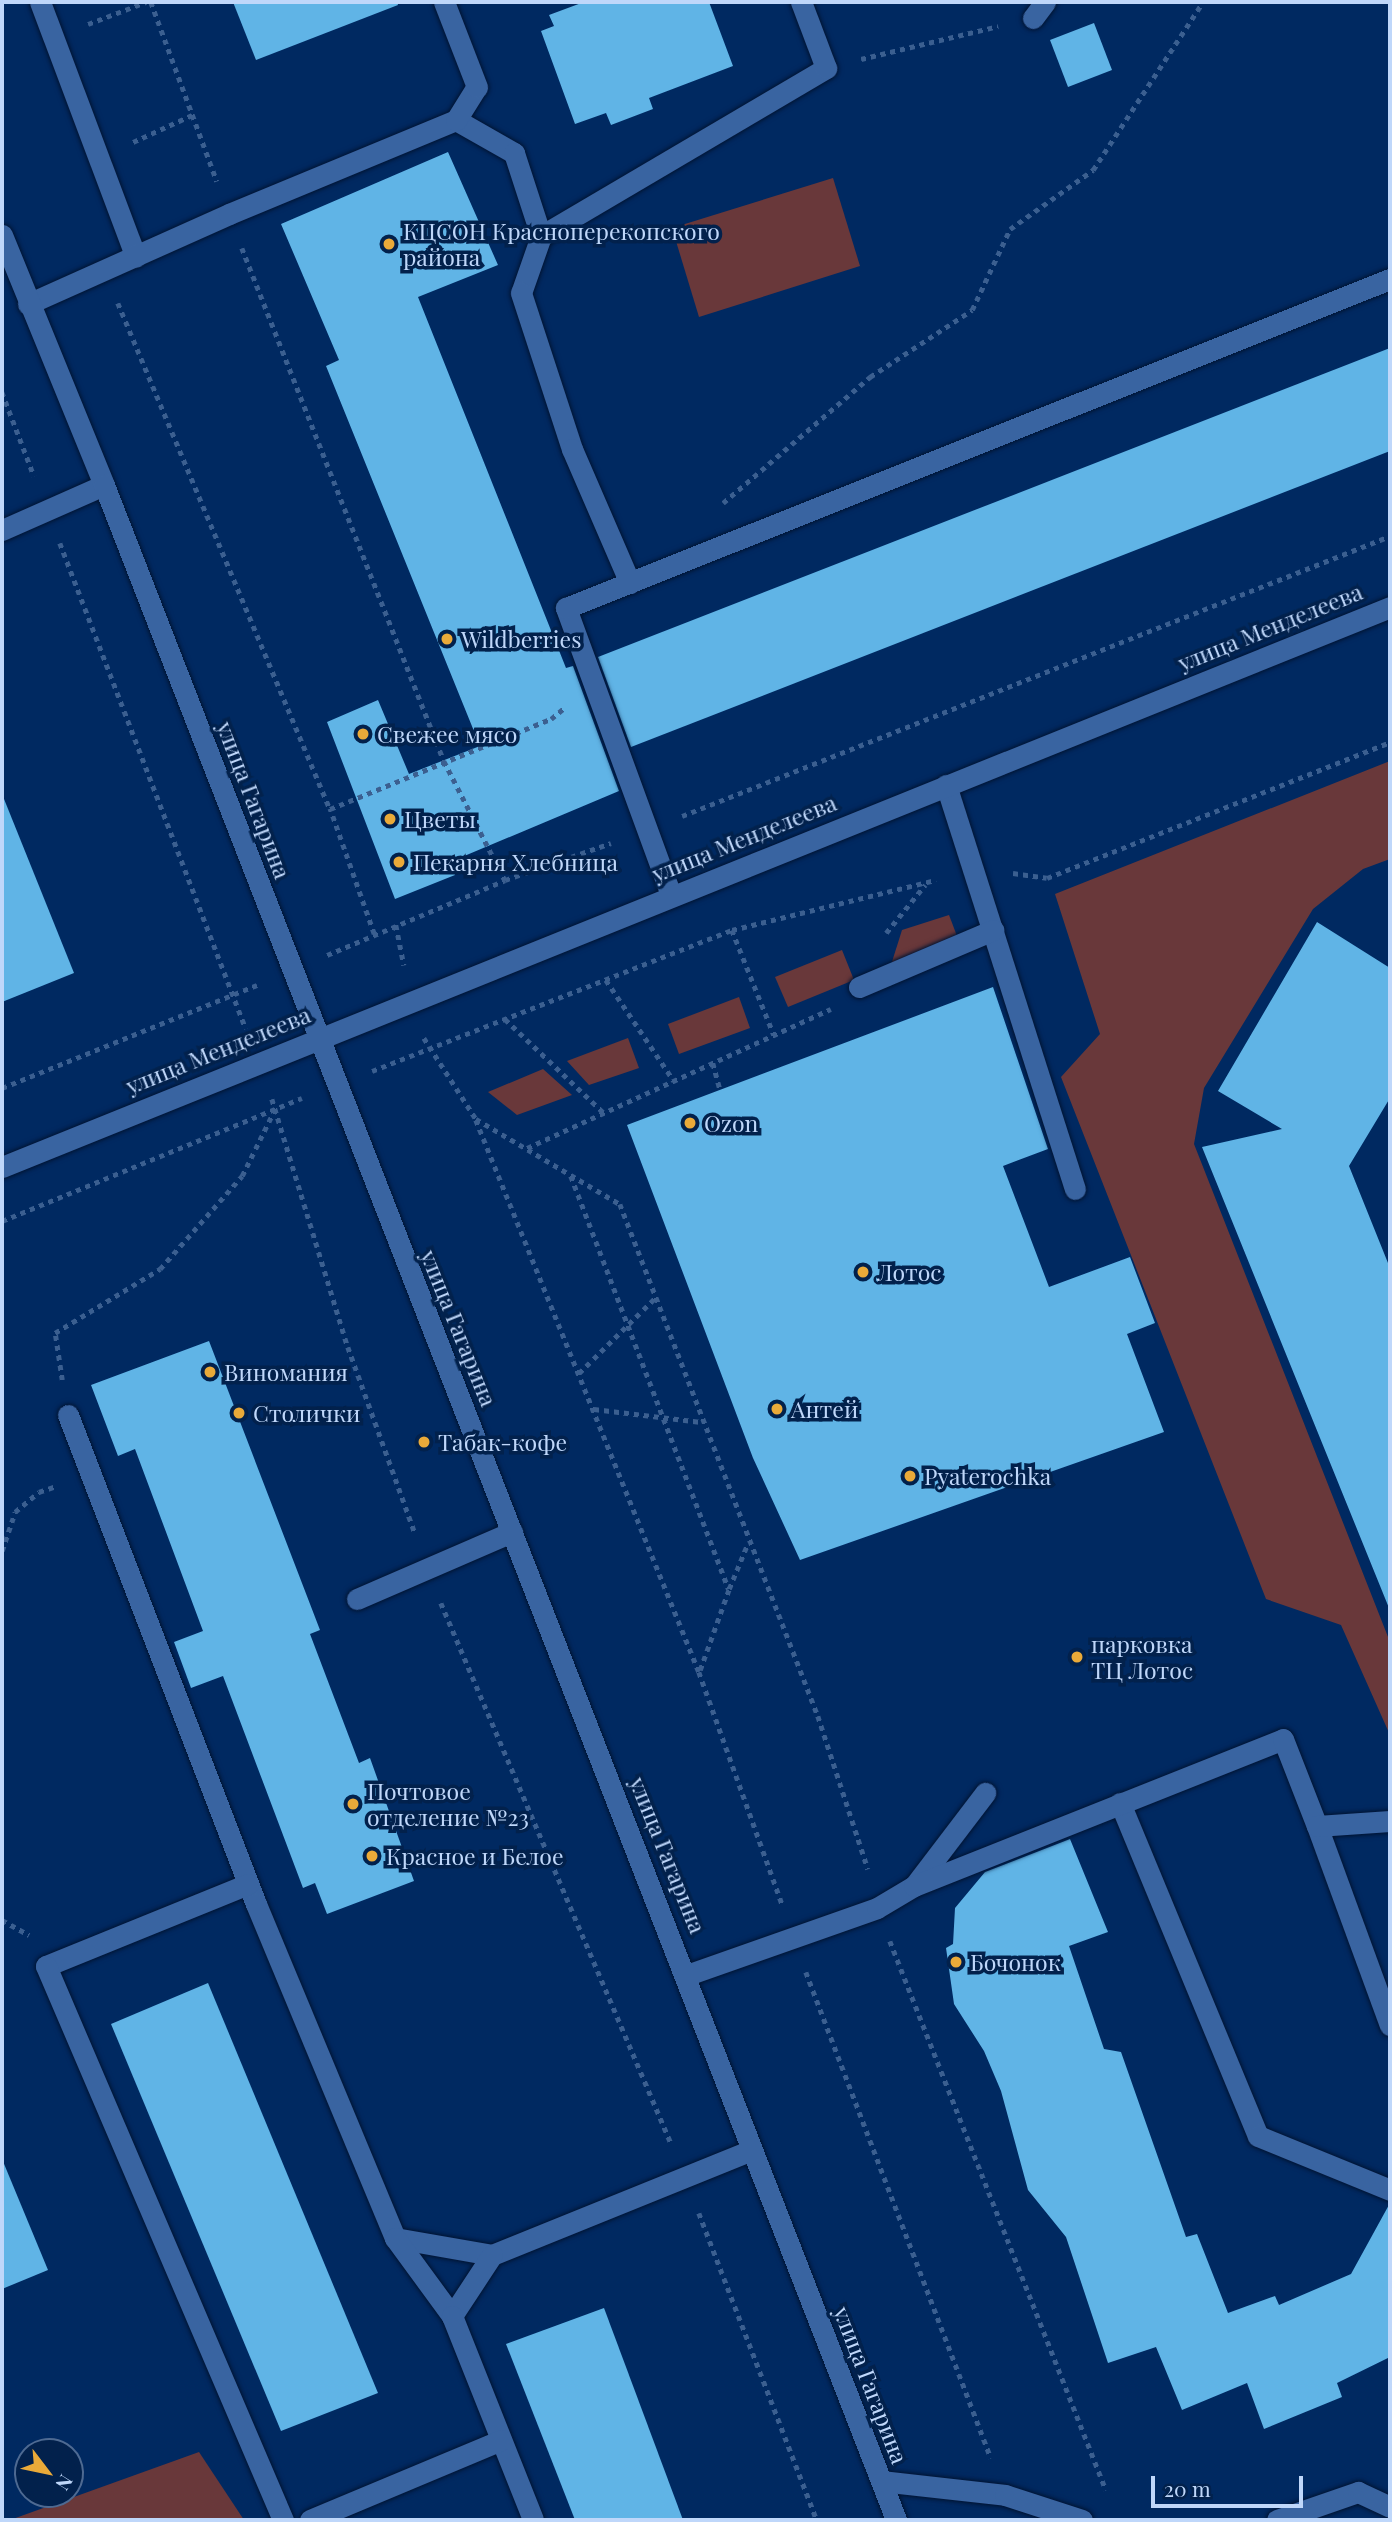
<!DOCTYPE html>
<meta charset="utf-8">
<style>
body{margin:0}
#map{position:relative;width:1392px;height:2522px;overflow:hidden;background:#002961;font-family:"Playfair Display",serif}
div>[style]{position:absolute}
.green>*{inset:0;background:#69383a}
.building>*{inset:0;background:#60b4e6}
.path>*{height:4.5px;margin-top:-2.25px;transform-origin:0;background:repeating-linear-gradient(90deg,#3b5f90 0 5px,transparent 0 10px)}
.roads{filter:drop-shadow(0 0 2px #011432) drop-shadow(0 0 2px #011432)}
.service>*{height:21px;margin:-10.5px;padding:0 10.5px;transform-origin:10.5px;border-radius:10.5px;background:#3964a1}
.minor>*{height:21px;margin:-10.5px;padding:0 10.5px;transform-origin:10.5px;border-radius:10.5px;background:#3964a1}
.secondary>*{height:21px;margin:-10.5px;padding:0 10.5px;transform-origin:10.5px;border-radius:10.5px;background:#3964a1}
.dots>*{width:19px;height:19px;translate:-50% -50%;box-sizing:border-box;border:4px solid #02214c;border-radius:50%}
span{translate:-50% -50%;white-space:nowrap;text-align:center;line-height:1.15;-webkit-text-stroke:7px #02214c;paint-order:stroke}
.poi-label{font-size:23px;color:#bfd7fa}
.left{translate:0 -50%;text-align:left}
.street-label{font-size:23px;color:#bfd7fa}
.frame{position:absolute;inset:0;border:4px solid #bfd7fa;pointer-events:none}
.north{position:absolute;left:14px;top:2438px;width:70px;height:70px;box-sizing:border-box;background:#02214c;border:2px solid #4e6a92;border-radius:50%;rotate:122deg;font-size:19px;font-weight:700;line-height:28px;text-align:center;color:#bfd7fa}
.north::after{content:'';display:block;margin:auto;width:24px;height:32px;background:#eaaa39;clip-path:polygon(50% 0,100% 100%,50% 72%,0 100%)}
.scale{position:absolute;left:1151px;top:2476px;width:152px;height:32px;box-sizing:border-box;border:4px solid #bfd7fa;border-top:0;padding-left:9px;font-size:21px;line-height:24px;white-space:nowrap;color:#bfd7fa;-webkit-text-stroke:5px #02214c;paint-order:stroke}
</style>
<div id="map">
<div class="green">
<i style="clip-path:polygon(833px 178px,860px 266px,699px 317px,672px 228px)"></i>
<i style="clip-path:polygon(1390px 761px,1390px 859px,1363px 869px,1313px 909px,1204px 1088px,1194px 1144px,1390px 1642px,1390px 1735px,1341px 1625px,1266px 1599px,1061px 1077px,1100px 1034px,1055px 894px)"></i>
<i style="clip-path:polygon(949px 915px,957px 936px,891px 965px,902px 930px)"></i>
<i style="clip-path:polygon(842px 950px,854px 980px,788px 1007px,775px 977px)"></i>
<i style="clip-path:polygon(739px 997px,750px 1028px,679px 1054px,668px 1024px)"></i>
<i style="clip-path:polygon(628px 1038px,639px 1068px,589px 1085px,567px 1061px)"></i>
<i style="clip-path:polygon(543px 1069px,572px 1095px,517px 1115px,488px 1092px)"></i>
<i style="clip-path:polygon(199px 2452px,244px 2520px,10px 2520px)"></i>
</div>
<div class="building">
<i style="clip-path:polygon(233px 2px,397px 2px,398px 5px,256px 60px)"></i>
<i style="clip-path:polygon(584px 2px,709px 2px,733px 66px,649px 98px,653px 109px,611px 125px,606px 113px,575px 124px,541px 31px,554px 26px,549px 15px)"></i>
<i style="clip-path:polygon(1094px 23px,1112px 70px,1068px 87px,1050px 40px)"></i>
<i style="clip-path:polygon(448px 152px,498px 265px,418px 297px,566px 668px,573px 666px,619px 791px,450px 862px,455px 875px,395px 899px,327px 722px,378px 700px,409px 774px,480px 746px,326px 366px,339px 360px,281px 224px)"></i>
<i style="clip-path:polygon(1390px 348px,1390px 451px,631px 747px,598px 657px)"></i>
<i style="clip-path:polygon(2px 794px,74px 973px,2px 1002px)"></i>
<i style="clip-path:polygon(1317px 922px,1390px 968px,1390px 1098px,1349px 1166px,1390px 1268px,1389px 1608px,1202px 1147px,1282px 1129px,1218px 1091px)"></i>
<i style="clip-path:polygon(993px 987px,1048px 1149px,1003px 1166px,1049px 1287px,1130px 1257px,1155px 1323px,1127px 1334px,1164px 1432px,800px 1560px,753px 1458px,627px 1125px)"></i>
<i style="clip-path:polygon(209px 1341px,320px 1630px,310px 1634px,359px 1763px,370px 1758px,414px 1881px,327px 1914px,315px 1883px,303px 1888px,223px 1676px,191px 1688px,174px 1642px,203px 1631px,135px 1449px,118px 1456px,91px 1385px)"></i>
<i style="clip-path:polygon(1070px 1839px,1108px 1932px,1069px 1946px,1104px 2049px,1121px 2052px,1186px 2237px,1197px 2234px,1228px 2313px,1275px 2296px,1279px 2305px,1351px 2274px,1390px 2203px,1390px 2357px,1337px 2383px,1342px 2397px,1264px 2429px,1247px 2383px,1182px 2410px,1156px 2347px,1108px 2363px,1066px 2237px,1028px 2190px,1001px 2091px,984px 2051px,954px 2004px,946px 1948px,953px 1944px,955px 1908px,985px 1872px)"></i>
<i style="clip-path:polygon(208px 1983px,378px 2393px,281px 2431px,111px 2024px)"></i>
<i style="clip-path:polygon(2px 2159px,48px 2270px,2px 2289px)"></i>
<i style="clip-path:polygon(604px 2308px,683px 2520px,575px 2520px,506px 2344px)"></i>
</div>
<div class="path">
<i style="left:151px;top:2px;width:191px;rotate:69.8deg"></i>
<i style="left:88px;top:24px;width:62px;rotate:-20.8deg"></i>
<i style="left:861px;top:59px;width:141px;rotate:-13.5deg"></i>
<i style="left:133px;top:142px;width:65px;rotate:-24.6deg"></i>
<i style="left:242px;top:248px;width:551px;rotate:68.51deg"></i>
<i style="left:444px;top:761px;width:134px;rotate:62.9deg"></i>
<i style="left:118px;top:303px;width:549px;rotate:67.27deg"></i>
<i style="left:2px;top:392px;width:90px;rotate:69.1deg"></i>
<i style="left:723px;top:503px;width:194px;rotate:-40.6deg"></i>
<i style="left:870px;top:377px;width:122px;rotate:-33.3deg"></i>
<i style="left:972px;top:310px;width:89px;rotate:-64.9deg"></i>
<i style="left:1010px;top:229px;width:102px;rotate:-35.4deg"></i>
<i style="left:1093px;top:170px;width:201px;rotate:-56.8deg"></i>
<i style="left:60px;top:543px;width:520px;rotate:69.06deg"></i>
<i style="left:682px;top:816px;width:761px;rotate:-21.58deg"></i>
<i style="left:1013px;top:873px;width:34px;rotate:8deg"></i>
<i style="left:1047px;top:878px;width:369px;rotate:-21.6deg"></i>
<i style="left:396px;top:925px;width:41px;rotate:78.7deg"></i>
<i style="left:732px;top:930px;width:113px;rotate:68.2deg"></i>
<i style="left:886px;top:933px;width:62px;rotate:-50.9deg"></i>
<i style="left:374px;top:934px;width:133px;rotate:-109.4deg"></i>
<i style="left:330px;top:809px;width:239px;rotate:-22.2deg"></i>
<i style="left:551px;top:719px;width:17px;rotate:-40deg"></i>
<i style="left:327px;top:955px;width:193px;rotate:-22.8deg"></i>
<i style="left:505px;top:880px;width:112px;rotate:-19.2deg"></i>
<i style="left:606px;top:980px;width:122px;rotate:56deg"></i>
<i style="left:505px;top:1019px;width:137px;rotate:43.5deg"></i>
<i style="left:424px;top:1038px;width:96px;rotate:57.3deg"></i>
<i style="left:476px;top:1119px;width:167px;rotate:30.6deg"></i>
<i style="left:620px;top:1204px;width:549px;rotate:68.86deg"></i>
<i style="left:818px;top:1716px;width:161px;rotate:71.9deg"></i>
<i style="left:713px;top:1063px;width:28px;rotate:75deg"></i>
<i style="left:372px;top:1071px;width:387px;rotate:-21.4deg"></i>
<i style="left:732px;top:930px;width:210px;rotate:-13.8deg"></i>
<i style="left:2px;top:1088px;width:275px;rotate:-22deg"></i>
<i style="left:272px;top:1099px;width:259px;rotate:73deg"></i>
<i style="left:348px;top:1347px;width:198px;rotate:70.2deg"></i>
<i style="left:476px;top:1120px;width:595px;rotate:68deg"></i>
<i style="left:699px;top:1672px;width:246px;rotate:70.3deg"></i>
<i style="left:527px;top:1148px;width:334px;rotate:-24.6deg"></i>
<i style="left:571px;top:1176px;width:442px;rotate:69.1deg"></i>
<i style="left:729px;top:1589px;width:50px;rotate:-67.6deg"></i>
<i style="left:2px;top:1221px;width:324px;rotate:-22.3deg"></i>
<i style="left:579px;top:1373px;width:107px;rotate:-44.6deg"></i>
<i style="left:62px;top:1380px;width:48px;rotate:-98.5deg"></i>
<i style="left:55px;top:1333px;width:123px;rotate:-31.4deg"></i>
<i style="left:160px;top:1269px;width:124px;rotate:-48.6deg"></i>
<i style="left:242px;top:1176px;width:75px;rotate:-63.8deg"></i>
<i style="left:594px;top:1409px;width:108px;rotate:6.9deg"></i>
<i style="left:2px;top:1551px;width:41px;rotate:-71.6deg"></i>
<i style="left:15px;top:1512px;width:31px;rotate:-40deg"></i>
<i style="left:39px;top:1492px;width:18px;rotate:-19deg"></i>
<i style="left:441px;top:1603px;width:587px;rotate:66.93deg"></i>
<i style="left:700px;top:1670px;width:86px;rotate:-70.3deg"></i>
<i style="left:2px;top:1920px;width:31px;rotate:29deg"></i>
<i style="left:890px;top:1941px;width:590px;rotate:68.52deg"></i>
<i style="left:806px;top:1972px;width:520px;rotate:69.16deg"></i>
<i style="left:699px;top:2213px;width:329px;rotate:69deg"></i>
</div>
<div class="roads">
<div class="service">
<i style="left:40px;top:2px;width:272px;rotate:69.4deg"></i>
<i style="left:1033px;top:18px;width:20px;rotate:-53deg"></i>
<i style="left:456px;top:120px;width:67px;rotate:29.6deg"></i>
<i style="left:514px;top:153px;width:87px;rotate:72deg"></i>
<i style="left:541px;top:236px;width:60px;rotate:109.3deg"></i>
<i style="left:521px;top:293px;width:164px;rotate:71.9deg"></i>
<i style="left:572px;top:449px;width:146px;rotate:66.6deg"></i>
<i style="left:541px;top:236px;width:331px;rotate:-30.5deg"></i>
<i style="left:826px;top:68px;width:71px;rotate:-110.7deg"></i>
<i style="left:28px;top:304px;width:220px;rotate:-24.1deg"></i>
<i style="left:229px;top:214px;width:246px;rotate:-22.5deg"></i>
<i style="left:456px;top:120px;width:39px;rotate:-58deg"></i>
<i style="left:477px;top:87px;width:91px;rotate:-111.2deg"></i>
<i style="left:2px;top:530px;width:111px;rotate:-23.8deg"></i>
<i style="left:946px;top:785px;width:424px;rotate:72.3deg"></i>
<i style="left:671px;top:895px;width:306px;rotate:-110.1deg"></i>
<i style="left:566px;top:608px;width:887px;rotate:-21.77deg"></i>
<i style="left:859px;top:987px;width:146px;rotate:-23deg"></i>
<i style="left:68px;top:1415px;width:524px;rotate:68.97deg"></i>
<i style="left:256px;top:1904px;width:362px;rotate:67.4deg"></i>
<i style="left:395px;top:2238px;width:98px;rotate:9.9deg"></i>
<i style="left:492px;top:2255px;width:280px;rotate:-22deg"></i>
<i style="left:357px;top:1599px;width:169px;rotate:-23.4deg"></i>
<i style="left:1120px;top:1803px;width:360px;rotate:67.5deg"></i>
<i style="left:1258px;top:2136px;width:143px;rotate:22.2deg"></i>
<i style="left:1317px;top:1826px;width:212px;rotate:69.9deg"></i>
<i style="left:248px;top:1884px;width:218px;rotate:157.9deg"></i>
<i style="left:46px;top:1966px;width:603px;rotate:66.84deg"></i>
<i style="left:915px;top:1885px;width:116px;rotate:-52.7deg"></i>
<i style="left:687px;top:1975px;width:201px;rotate:-19.4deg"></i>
<i style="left:877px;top:1908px;width:43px;rotate:-30.7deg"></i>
<i style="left:914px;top:1886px;width:397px;rotate:-21.7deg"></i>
<i style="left:1283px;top:1739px;width:93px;rotate:68.7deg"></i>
<i style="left:1317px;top:1826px;width:73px;rotate:-3.9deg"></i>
<i style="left:395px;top:2238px;width:97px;rotate:53.8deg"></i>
<i style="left:492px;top:2255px;width:73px;rotate:123.3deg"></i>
<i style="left:452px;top:2316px;width:219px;rotate:68.3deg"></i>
<i style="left:881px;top:2481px;width:125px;rotate:6.4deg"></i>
<i style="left:1005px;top:2495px;width:81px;rotate:18deg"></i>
<i style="left:310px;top:2520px;width:207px;rotate:-22.7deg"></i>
<i style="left:1277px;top:2520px;width:86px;rotate:-19.1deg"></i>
<i style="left:1358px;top:2492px;width:35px;rotate:25deg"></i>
</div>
<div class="minor">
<i style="left:2px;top:1167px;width:1497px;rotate:-21.97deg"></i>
</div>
<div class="secondary">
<i style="left:2px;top:235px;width:270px;rotate:67.8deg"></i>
<i style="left:104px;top:485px;width:2184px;rotate:68.73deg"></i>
</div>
</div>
<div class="dots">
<i style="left:389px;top:244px;background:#eaaa39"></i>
<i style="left:447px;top:639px;background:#eaaa39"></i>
<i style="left:363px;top:734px;background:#eaaa39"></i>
<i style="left:390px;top:819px;background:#eaaa39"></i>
<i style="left:399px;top:862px;background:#eaaa39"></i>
<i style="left:690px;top:1123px;background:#eaaa39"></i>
<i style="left:863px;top:1272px;background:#eaaa39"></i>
<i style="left:210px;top:1372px;background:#eaaa39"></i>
<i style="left:777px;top:1409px;background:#eaaa39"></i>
<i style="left:239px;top:1413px;background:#eaaa39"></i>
<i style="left:424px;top:1442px;background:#eaaa39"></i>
<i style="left:910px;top:1476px;background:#eaaa39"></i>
<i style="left:1077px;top:1657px;background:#eaaa39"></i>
<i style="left:353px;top:1804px;background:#eaaa39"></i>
<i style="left:372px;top:1856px;background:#eaaa39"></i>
<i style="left:956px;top:1962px;background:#eaaa39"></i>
</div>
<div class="poi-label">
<span class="left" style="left:403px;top:244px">КЦСОН Красноперекопского<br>района</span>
<span class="left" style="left:461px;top:639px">Wildberries</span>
<span class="left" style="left:377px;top:734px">Свежее мясо</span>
<span class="left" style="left:404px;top:819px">Цветы</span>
<span class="left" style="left:413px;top:862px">Пекарня Хлебница</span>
<span class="left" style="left:704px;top:1123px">Ozon</span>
<span class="left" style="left:877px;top:1272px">Лотос</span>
<span class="left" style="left:224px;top:1372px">Виномания</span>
<span class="left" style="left:791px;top:1409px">Антей</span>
<span class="left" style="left:253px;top:1413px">Столички</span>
<span class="left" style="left:438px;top:1442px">Табак-кофе</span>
<span class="left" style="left:924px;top:1476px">Pyaterochka</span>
<span class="left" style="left:1091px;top:1657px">парковка<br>ТЦ Лотос</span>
<span class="left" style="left:367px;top:1804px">Почтовое<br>отделение №23</span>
<span class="left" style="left:386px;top:1856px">Красное и Белое</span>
<span class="left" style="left:970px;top:1962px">Бочонок</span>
</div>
<div class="street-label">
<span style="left:1270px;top:627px;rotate:-22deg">улица Менделеева</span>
<span style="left:254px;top:800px;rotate:69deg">улица Гагарина</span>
<span style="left:744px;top:838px;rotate:-22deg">улица Менделеева</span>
<span style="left:218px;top:1050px;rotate:-22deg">улица Менделеева</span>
<span style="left:459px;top:1328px;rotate:68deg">улица Гагарина</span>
<span style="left:668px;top:1855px;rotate:68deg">улица Гагарина</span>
<span style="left:871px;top:2385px;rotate:69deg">улица Гагарина</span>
</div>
<div class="frame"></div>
<div class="north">N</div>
<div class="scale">20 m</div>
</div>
